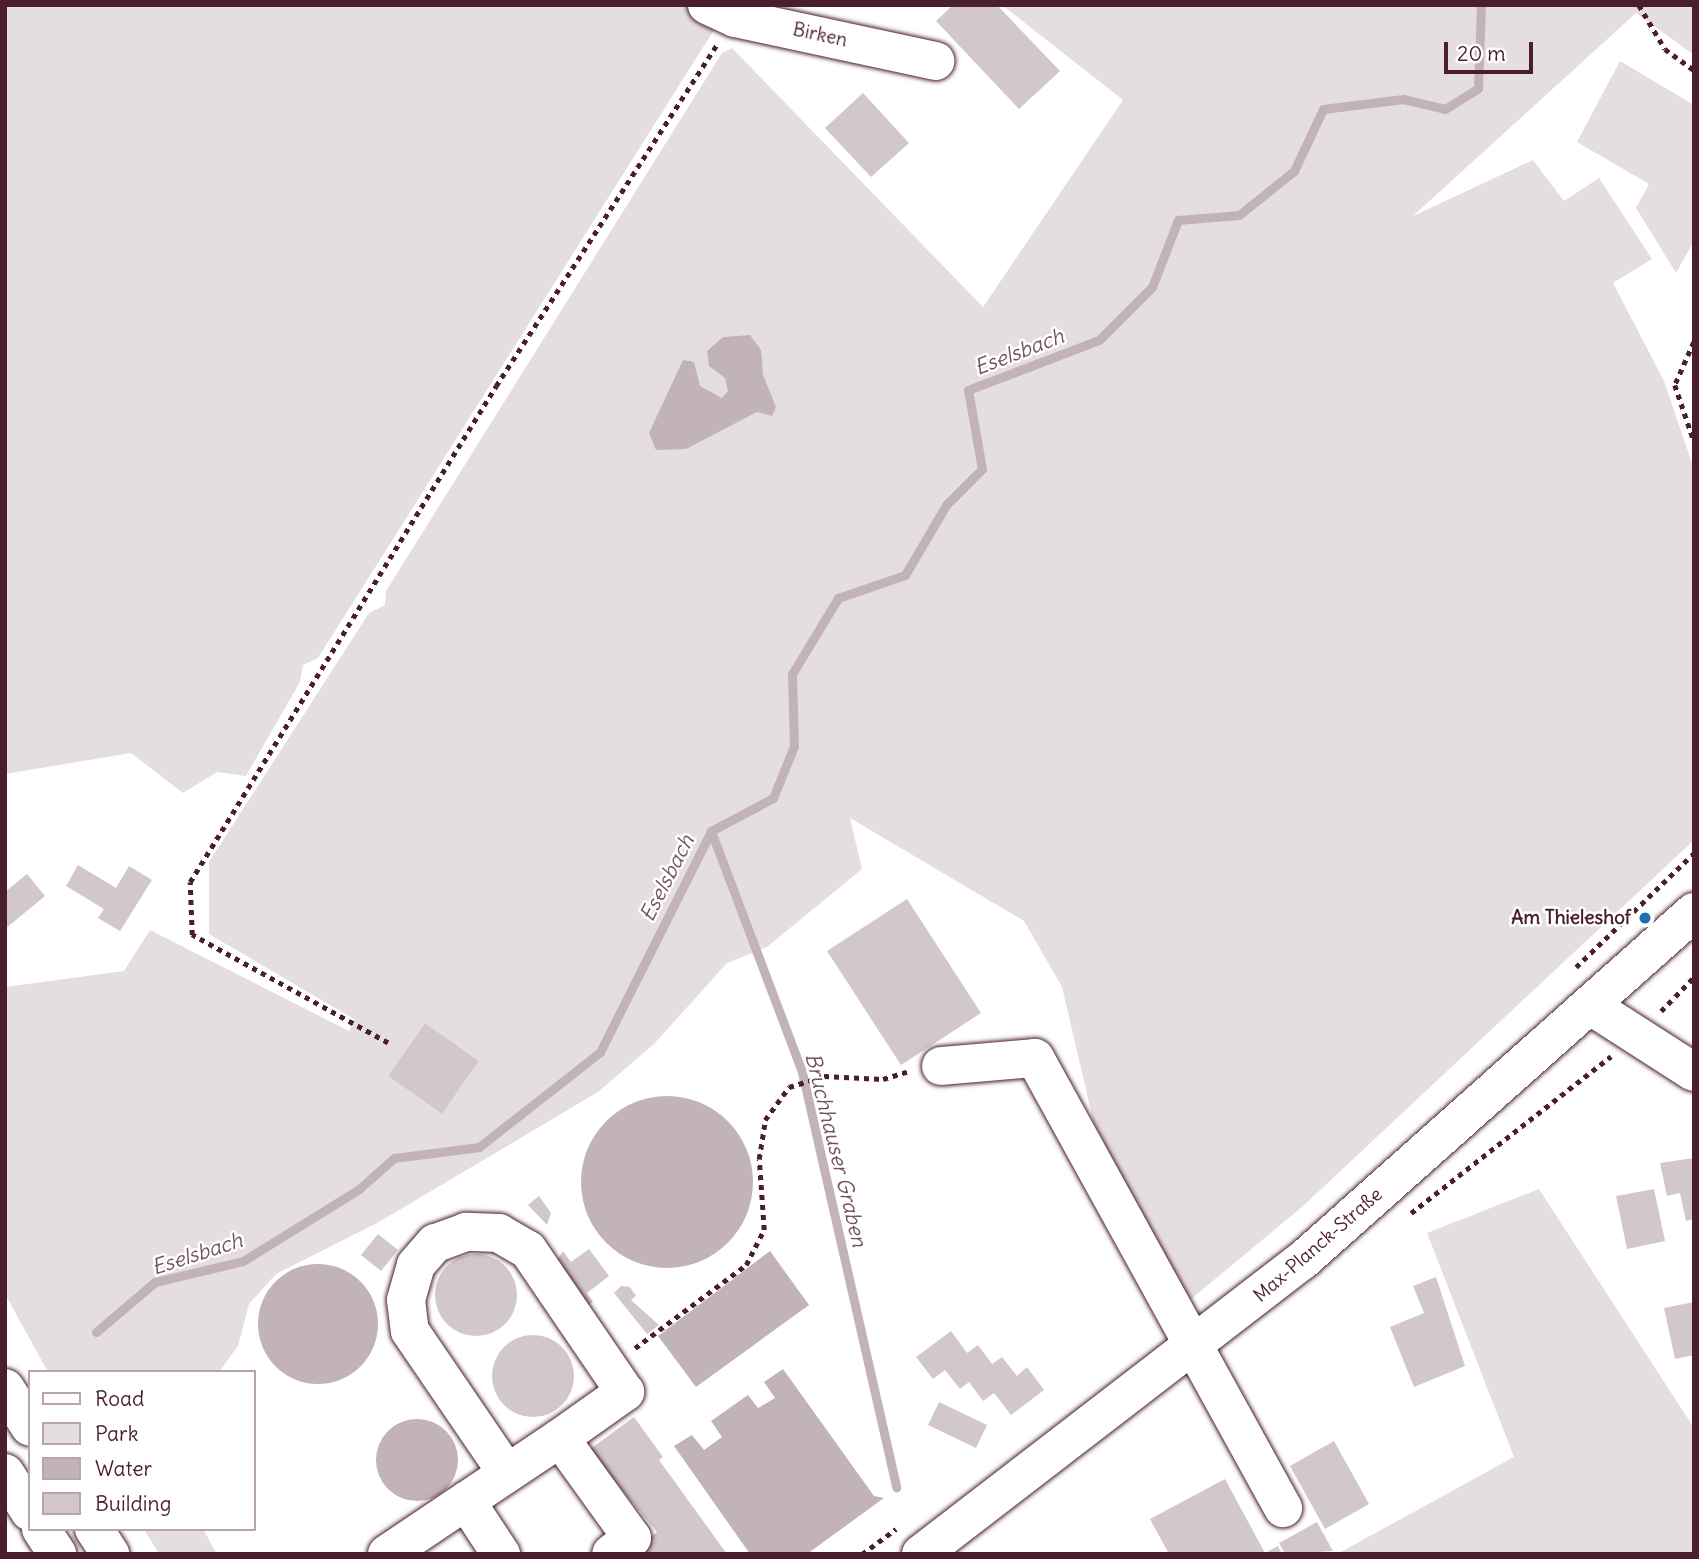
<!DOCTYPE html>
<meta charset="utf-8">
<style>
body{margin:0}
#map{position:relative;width:1699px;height:1559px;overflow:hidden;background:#fff;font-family:Delius,sans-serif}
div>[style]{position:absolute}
.green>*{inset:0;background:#e5dee0}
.water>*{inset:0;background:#c1b3b6}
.round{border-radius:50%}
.stream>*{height:9px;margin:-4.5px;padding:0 4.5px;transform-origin:4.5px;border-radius:4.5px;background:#c1b3b6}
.building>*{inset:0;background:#d2c7cb}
.path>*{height:4.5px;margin-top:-2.25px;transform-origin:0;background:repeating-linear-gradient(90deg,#4a1f2b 0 5px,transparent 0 10px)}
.roads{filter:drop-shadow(0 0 2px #4a1f2b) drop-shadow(0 0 2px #4a1f2b)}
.minor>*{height:38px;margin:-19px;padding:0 19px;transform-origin:19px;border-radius:19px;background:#fff}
.highway>*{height:38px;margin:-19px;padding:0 19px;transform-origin:19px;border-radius:19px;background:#fff}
.dots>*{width:19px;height:19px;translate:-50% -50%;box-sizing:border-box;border:4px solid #fff;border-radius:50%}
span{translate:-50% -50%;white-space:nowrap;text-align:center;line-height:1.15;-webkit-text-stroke:5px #fff;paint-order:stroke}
.street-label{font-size:19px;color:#4a1f2b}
.poi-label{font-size:19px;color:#4a1f2b;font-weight:700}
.right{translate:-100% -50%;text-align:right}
.water-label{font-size:21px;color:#74535c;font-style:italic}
.frame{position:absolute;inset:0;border:7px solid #4a1f2b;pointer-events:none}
.legend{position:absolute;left:28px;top:1370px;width:228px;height:161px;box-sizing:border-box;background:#fff;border:2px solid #b7a5aa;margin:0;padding:9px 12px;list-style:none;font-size:21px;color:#4a1f2b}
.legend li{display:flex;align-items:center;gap:14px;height:35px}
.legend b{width:35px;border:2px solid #b7a5aa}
.scale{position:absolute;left:1444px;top:42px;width:89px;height:32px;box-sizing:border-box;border:4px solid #4a1f2b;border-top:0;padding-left:9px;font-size:21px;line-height:24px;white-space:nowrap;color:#4a1f2b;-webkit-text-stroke:5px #fff;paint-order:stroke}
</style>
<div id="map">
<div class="green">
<i style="clip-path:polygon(5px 5px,685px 5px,714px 30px,318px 658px,303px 665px,300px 682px,246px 776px,217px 772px,183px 793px,131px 753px,5px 774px)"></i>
<i style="clip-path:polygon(evenodd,1002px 5px,1694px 5px,1694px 55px,1636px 13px,1413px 216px,1533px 160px,1564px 201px,1599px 178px,1652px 259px,1613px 283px,1664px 381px,1694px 469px,1694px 840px,1302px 1207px,1190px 1300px,1094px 1124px,1062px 987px,1024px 921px,850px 818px,862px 869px,767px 947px,727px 963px,654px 1044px,598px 1092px,379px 1222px,276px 1274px,249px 1304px,238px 1346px,219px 1372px,48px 1372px,5px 1294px,5px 987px,124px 971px,150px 930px,349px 1031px,354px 1019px,209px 934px,209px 862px,369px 613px,385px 605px,386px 591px,722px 53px,732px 48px,983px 307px,1123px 100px,1002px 5px,425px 1023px,479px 1061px,442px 1114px,388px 1076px,425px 1023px)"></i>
<i style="clip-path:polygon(1620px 61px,1694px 105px,1694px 241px,1676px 273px,1636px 208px,1649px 184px,1577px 142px)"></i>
<i style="clip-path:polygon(1539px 1189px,1694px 1428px,1694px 1554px,1337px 1554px,1514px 1457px,1427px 1233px)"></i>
<i style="clip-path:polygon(144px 1529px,203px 1529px,217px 1554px,159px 1554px)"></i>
</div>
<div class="water">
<i style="clip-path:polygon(750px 335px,761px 350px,763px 375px,776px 407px,772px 416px,757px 412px,686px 449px,656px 450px,649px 433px,683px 360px,694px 362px,700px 386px,722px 398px,728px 391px,725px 378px,709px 366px,707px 351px,723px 337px)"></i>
<i class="round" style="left:581px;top:1096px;width:172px;height:172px"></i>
<i style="clip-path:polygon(770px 1251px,809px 1305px,696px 1387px,658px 1336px)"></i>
<i class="round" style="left:258px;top:1264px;width:120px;height:120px"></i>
<i style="clip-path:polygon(783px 1369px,874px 1496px,884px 1498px,807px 1554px,750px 1554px,674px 1446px,692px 1435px,704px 1450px,722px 1437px,711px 1421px,748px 1395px,758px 1408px,775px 1398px,764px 1382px)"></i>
<i class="round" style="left:376px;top:1419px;width:82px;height:82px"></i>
</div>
<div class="stream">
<i style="left:711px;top:831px;width:258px;rotate:69.3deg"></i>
<i style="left:802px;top:1072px;width:426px;rotate:77.2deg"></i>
<i style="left:96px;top:1332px;width:77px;rotate:-40.3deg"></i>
<i style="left:155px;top:1282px;width:90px;rotate:-13.4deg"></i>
<i style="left:243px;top:1261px;width:137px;rotate:-31.8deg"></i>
<i style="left:359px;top:1189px;width:47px;rotate:-41.5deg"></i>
<i style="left:394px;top:1158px;width:86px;rotate:-7.4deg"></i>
<i style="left:479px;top:1147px;width:154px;rotate:-38.1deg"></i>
<i style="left:600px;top:1052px;width:247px;rotate:-63.3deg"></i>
<i style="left:711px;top:831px;width:70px;rotate:-28deg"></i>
<i style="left:773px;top:798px;width:56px;rotate:-68deg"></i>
<i style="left:794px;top:746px;width:72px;rotate:-91.6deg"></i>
<i style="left:792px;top:674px;width:89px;rotate:-58.8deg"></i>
<i style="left:838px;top:598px;width:71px;rotate:-18.9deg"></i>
<i style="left:905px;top:575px;width:81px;rotate:-59.6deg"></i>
<i style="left:946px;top:505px;width:51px;rotate:-45deg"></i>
<i style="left:982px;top:469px;width:80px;rotate:-100deg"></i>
<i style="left:968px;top:390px;width:140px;rotate:-20.9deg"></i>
<i style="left:1099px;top:340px;width:75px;rotate:-45deg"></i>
<i style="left:1152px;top:287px;width:72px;rotate:-68.8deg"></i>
<i style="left:1178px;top:220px;width:61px;rotate:-4.7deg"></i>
<i style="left:1239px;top:215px;width:70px;rotate:-38.7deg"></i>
<i style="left:1294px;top:171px;width:68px;rotate:-64.9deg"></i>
<i style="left:1323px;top:109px;width:81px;rotate:-7.1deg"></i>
<i style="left:1403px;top:99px;width:43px;rotate:13.4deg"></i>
<i style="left:1445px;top:109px;width:39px;rotate:-32deg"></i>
<i style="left:1478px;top:88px;width:83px;rotate:-87.9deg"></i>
</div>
<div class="building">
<i style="clip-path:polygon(953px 5px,997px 5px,1060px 71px,1019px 109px,936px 21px)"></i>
<i style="clip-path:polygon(863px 93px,909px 143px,871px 177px,825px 128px)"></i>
<i style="clip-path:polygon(78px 865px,116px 888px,129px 866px,152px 880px,120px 931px,98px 918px,104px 909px,66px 886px)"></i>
<i style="clip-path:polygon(27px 874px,45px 896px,5px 929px,5px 892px)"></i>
<i style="clip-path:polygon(907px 899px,981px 1013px,901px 1065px,827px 951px)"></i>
<i style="clip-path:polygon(425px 1023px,479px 1061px,442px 1114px,388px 1076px)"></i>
<i style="clip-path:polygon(1694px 1158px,1694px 1219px,1686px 1221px,1680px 1193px,1667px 1196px,1660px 1163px)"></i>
<i style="clip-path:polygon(1654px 1189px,1665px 1241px,1627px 1249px,1616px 1196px)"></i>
<i style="clip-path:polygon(539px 1196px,551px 1213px,547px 1225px,528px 1205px)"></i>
<i style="clip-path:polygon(378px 1234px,398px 1250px,381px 1271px,361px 1255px)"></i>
<i style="clip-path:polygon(589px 1249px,609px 1276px,587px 1293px,593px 1302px,585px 1307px,554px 1265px,563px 1251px,571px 1262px)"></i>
<i class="round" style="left:435px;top:1254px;width:82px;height:82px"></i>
<i style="clip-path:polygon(1436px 1277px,1465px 1366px,1414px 1387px,1390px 1327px,1424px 1313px,1413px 1286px)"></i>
<i style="clip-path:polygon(621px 1286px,630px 1287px,636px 1296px,631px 1300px,659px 1325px,647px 1334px,614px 1293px)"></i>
<i style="clip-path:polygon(1694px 1302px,1694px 1355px,1675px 1359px,1664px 1308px)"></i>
<i style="clip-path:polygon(951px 1331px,967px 1353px,978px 1345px,992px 1364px,1002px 1357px,1017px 1376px,1027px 1367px,1044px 1390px,1011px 1415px,994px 1393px,983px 1401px,969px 1382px,960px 1389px,945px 1370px,933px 1379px,916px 1357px)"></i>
<i class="round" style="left:492px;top:1335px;width:82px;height:82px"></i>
<i style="clip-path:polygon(939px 1402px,987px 1425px,976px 1448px,928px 1425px)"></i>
<i style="clip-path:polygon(634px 1417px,663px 1457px,659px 1460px,727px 1554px,628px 1554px,657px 1532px,589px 1450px)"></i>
<i style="clip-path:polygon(1334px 1441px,1369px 1504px,1325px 1529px,1290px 1466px)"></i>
<i style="clip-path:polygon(1225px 1479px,1265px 1553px,1278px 1546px,1282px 1554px,1169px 1554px,1150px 1519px)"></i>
<i style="clip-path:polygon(1317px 1522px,1333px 1551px,1285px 1554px,1279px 1543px)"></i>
</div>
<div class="path">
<i style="left:1639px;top:5px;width:51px;rotate:59.4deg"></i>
<i style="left:1665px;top:49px;width:36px;rotate:36deg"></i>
<i style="left:1694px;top:342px;width:47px;rotate:113.8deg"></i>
<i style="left:1675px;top:385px;width:59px;rotate:71.3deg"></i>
<i style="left:1576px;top:967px;width:164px;rotate:-44deg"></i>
<i style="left:1661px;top:1011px;width:47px;rotate:-45.9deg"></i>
<i style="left:388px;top:1043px;width:224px;rotate:-151.1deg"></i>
<i style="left:192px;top:935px;width:53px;rotate:-92.2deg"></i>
<i style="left:190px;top:882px;width:583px;rotate:-58.33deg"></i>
<i style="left:496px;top:386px;width:406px;rotate:-57.1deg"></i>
<i style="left:1411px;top:1213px;width:254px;rotate:-38.1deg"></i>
<i style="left:635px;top:1348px;width:139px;rotate:-36.8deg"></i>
<i style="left:746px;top:1265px;width:39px;rotate:-63deg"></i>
<i style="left:764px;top:1230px;width:71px;rotate:-94deg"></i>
<i style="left:759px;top:1159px;width:39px;rotate:-81deg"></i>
<i style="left:765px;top:1120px;width:41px;rotate:-54deg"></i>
<i style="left:789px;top:1087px;width:37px;rotate:-17deg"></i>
<i style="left:824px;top:1076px;width:59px;rotate:2.9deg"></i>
<i style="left:883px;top:1079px;width:27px;rotate:-17deg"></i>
<i style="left:862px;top:1554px;width:42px;rotate:-36.3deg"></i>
</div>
<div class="roads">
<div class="minor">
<i style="left:707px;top:5px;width:31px;rotate:25deg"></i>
<i style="left:735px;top:18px;width:205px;rotate:12.1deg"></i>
<i style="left:1591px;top:1006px;width:122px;rotate:32.7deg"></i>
<i style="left:941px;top:1066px;width:94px;rotate:-4.9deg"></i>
<i style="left:1035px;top:1058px;width:514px;rotate:61.14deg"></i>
<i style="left:560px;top:1438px;width:123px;rotate:54.2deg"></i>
<i style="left:632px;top:1538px;width:26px;rotate:143deg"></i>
<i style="left:466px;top:1501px;width:113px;rotate:-33.8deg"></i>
<i style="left:560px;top:1438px;width:80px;rotate:-35.3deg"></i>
<i style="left:625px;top:1392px;width:172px;rotate:-124.3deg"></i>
<i style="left:528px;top:1250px;width:34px;rotate:-150deg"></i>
<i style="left:499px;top:1233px;width:33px;rotate:-178deg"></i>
<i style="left:466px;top:1232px;width:33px;rotate:160deg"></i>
<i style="left:435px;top:1243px;width:29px;rotate:131deg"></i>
<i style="left:416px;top:1265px;width:36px;rotate:106deg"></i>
<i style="left:406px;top:1300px;width:31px;rotate:83deg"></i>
<i style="left:410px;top:1331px;width:172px;rotate:55.7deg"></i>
<i style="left:387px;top:1554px;width:95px;rotate:-33.9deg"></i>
<i style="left:466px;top:1501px;width:64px;rotate:56.6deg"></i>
<i style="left:921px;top:1554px;width:481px;rotate:-37.6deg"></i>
<i style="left:1302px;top:1261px;width:525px;rotate:-41.68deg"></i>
</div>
<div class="highway">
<i style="left:5px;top:1388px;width:46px;rotate:57.3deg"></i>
<i style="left:5px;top:1473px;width:46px;rotate:57.3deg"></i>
<i style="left:41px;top:1529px;width:30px;rotate:57deg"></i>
<i style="left:94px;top:1529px;width:30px;rotate:57deg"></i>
</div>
</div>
<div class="dots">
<i style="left:1645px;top:918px;background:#1f6fb2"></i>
</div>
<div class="street-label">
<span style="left:820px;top:35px;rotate:12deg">Birken</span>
<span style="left:1318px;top:1245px;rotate:-41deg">Max-Planck-Straße</span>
</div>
<div class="poi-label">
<span class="right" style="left:1631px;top:918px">Am Thieleshof</span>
</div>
<div class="water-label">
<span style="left:1019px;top:352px;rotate:-21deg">Eselsbach</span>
<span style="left:667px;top:878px;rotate:-63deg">Eselsbach</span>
<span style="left:836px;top:1150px;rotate:76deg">Bruchhauser Graben</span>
<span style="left:197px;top:1254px;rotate:-18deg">Eselsbach</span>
</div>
<div class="frame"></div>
<ul class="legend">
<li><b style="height:9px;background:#fff"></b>Road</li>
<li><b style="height:19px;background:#e5dee0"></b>Park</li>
<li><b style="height:19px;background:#c1b3b6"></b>Water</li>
<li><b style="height:19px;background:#d2c7cb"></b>Building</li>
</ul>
<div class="scale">20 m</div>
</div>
